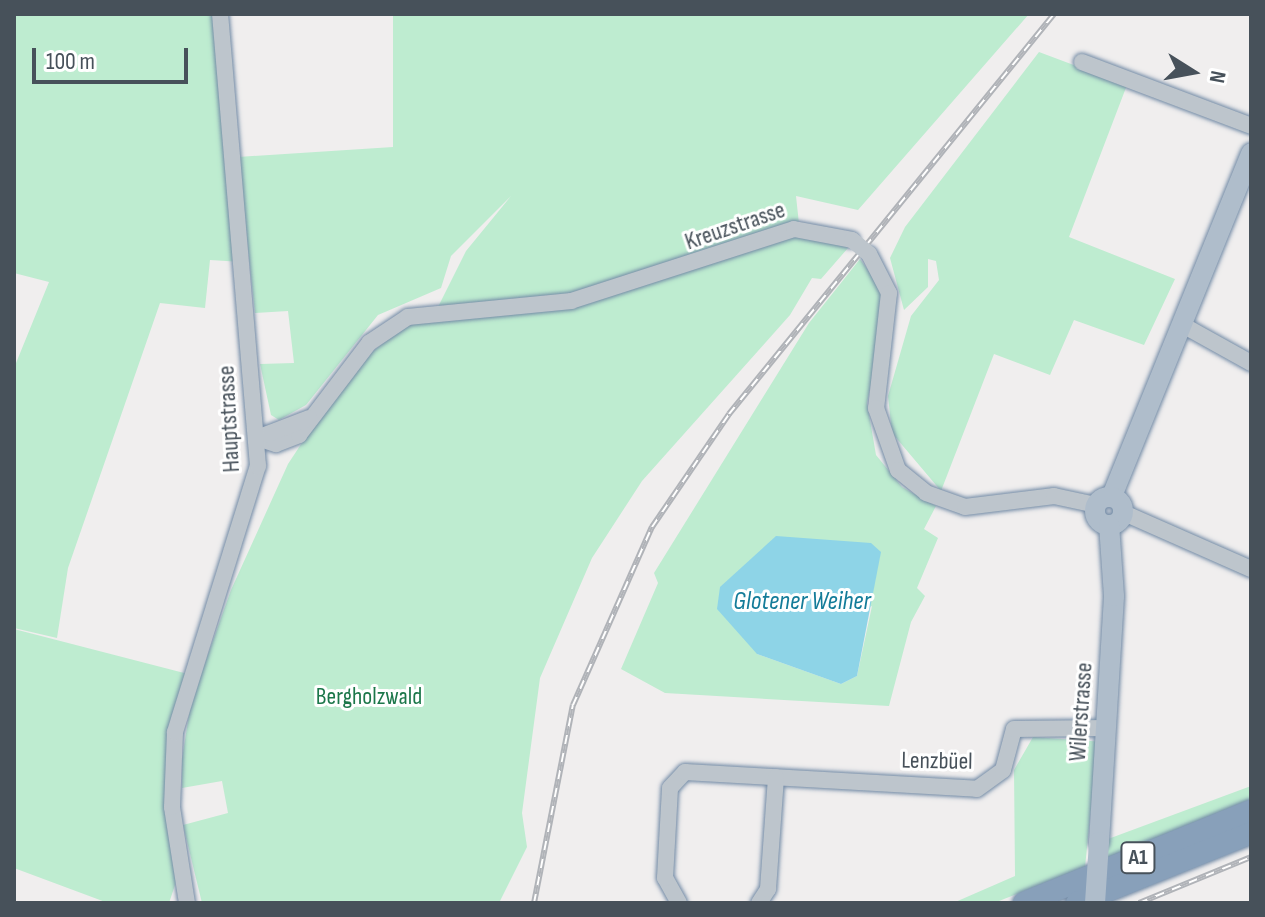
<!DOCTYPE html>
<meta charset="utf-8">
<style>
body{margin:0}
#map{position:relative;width:1265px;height:917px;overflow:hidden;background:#f0eeee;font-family:"Sofia Sans Condensed",sans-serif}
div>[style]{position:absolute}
.green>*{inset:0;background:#beecd0}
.water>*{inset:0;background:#8ed4e7}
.roads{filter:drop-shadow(0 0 2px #738ba6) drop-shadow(0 0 2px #738ba6)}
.minor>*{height:16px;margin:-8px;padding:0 8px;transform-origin:8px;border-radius:8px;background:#bdc5cc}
.major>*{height:20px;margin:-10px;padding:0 10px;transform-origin:10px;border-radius:10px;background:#afbdcb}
.major>.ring{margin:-10px;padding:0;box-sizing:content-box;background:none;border:20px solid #afbdcb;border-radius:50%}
.highway>*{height:22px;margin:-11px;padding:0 11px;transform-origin:11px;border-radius:11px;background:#88a0ba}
.rail>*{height:6px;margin-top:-3px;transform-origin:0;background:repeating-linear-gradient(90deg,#fff 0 9px,#b0b3b8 0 18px);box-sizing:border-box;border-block:2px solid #b0b3b8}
.minor-bridge>*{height:16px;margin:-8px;padding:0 8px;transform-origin:8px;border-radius:8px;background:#bdc5cc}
.major-bridge>*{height:20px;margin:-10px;padding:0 10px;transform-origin:10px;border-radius:10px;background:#afbdcb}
span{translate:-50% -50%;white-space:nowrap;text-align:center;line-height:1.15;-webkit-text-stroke:6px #fff;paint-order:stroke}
.shield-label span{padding:2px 6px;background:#fff;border:2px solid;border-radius:6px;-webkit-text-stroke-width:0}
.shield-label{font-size:22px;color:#47515a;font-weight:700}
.street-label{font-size:24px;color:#47515a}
.park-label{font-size:24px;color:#1c774a}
.water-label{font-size:26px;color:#147c99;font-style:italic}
.frame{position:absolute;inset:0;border:16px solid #47515a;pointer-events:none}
.north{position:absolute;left:1153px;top:32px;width:80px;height:80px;-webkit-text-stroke:6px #fff;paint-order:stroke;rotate:101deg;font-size:22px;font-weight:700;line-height:32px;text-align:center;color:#47515a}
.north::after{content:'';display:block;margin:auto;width:28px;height:36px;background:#47515a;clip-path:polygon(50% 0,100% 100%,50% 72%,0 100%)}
.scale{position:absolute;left:32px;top:48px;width:156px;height:36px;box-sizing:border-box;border:4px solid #47515a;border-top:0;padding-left:10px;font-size:24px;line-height:28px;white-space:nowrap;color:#47515a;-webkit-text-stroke:6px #fff;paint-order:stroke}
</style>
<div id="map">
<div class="green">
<i style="clip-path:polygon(14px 14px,216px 14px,242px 262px,210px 260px,205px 308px,160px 303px,68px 568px,57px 638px,14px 628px,14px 368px,49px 282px,14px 273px)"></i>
<i style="clip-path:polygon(393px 14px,1029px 14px,858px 210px,796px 196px,800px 233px,848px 248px,821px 279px,812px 278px,790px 315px,642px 481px,592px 558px,540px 678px,522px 813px,527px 847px,499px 903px,202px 903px,183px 825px,228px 813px,222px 781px,182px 788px,182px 759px,191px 702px,231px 590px,288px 464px,313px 426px,371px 353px,401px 328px,432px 319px,466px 251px,511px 196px,451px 256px,441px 288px,378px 315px,306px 405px,279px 420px,271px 415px,260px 364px,294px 363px,288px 311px,255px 313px,238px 157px,393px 147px)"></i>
<i style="clip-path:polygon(1039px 52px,1127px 85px,1069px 237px,1175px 279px,1144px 345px,1074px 320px,1050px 375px,994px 354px,941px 491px,892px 433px,888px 396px,911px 316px,939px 280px,936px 261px,928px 259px,928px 287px,904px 310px,890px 258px,905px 227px)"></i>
<i style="clip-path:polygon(evenodd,860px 259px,880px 287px,884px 323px,867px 403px,876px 455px,902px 487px,936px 506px,924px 529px,938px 538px,917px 588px,925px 596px,911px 622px,889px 706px,665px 693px,621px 669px,658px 583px,654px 573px,809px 323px,860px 259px,872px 606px,857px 676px,841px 684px,757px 654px,872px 606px)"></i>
<i style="clip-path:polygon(14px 629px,188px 674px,175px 732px,180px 870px,169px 903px,108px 903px,14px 868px)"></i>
<i style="clip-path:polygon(1033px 737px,1105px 742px,1097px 750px,1085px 867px,994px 903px,953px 903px,1015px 876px,1014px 770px)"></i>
<i style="clip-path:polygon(1251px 786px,1251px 799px,1107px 859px,1108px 839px)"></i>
</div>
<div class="water">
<i style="clip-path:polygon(776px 536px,871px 543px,881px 552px,857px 676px,841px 684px,757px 654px,717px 609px,720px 587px)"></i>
</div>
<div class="roads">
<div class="minor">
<i style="left:1082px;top:62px;width:181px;rotate:20.7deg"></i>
<i style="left:869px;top:254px;width:44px;rotate:62.9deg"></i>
<i style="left:889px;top:293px;width:116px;rotate:96.4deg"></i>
<i style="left:876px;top:408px;width:66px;rotate:70.5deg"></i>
<i style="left:898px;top:470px;width:36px;rotate:39deg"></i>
<i style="left:926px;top:493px;width:41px;rotate:19.7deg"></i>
<i style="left:965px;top:507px;width:90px;rotate:-7deg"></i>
<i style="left:1054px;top:496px;width:43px;rotate:12.1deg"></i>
<i style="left:1186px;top:327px;width:74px;rotate:29deg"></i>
<i style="left:257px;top:438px;width:20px;rotate:18deg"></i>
<i style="left:276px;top:444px;width:25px;rotate:-21deg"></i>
<i style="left:299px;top:435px;width:116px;rotate:-52.7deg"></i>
<i style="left:369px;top:343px;width:47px;rotate:-33.7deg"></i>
<i style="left:408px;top:317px;width:164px;rotate:-5.6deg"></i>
<i style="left:571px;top:301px;width:234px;rotate:-17.9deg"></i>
<i style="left:794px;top:229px;width:59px;rotate:10.7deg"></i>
<i style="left:257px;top:438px;width:56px;rotate:-21deg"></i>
<i style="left:1124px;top:513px;width:139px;rotate:23.8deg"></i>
<i style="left:187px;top:903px;width:97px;rotate:-98.9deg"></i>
<i style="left:172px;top:807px;width:75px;rotate:-87.7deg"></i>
<i style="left:175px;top:732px;width:279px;rotate:-72.7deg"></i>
<i style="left:258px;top:466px;width:454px;rotate:-94.8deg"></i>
<i style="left:679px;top:903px;width:29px;rotate:-119deg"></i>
<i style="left:665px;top:878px;width:90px;rotate:-86.8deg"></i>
<i style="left:670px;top:788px;width:22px;rotate:-47deg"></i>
<i style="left:685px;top:772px;width:292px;rotate:3.3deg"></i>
<i style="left:977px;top:789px;width:32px;rotate:-36deg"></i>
<i style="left:1003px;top:770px;width:42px;rotate:-75deg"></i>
<i style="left:1014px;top:729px;width:92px;rotate:-0.6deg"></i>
<i style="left:759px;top:903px;width:17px;rotate:-57deg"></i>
<i style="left:768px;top:889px;width:112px;rotate:-85.9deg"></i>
</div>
<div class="major">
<i style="left:1112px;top:496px;width:370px;rotate:-67.9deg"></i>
<i class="ring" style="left:1095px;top:497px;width:8px;height:8px"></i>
<i style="left:1099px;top:842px;width:246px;rotate:-86.5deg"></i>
<i style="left:1114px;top:596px;width:71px;rotate:-94deg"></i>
</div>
<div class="highway">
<i style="left:1024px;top:903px;width:245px;rotate:-22.1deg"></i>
<i style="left:1077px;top:903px;width:188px;rotate:-21.9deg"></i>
</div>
</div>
<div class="rail">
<i style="left:534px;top:903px;width:202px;rotate:-78.9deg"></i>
<i style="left:573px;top:705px;width:195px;rotate:-66.1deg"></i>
<i style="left:652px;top:527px;width:137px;rotate:-55.7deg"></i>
<i style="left:729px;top:414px;width:515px;rotate:-50.91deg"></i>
<i style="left:1139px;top:903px;width:121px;rotate:-22.3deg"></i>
</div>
<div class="minor-bridge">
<i style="left:852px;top:240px;width:22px;rotate:39deg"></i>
</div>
<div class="major-bridge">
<i style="left:1095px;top:903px;width:61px;rotate:-86.2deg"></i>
</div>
<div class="shield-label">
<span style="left:1138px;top:858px">A1</span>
</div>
<div class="street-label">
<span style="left:735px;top:226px;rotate:-19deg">Kreuzstrasse</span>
<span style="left:229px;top:419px;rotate:-93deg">Hauptstrasse</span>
<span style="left:1081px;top:712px;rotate:-86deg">Wilerstrasse</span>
<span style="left:937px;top:761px;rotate:1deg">Lenzbüel</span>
</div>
<div class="park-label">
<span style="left:369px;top:697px">Bergholzwald</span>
</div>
<div class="water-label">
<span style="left:802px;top:602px">Glotener Weiher</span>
</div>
<div class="frame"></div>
<div class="north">N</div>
<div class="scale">100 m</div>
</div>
